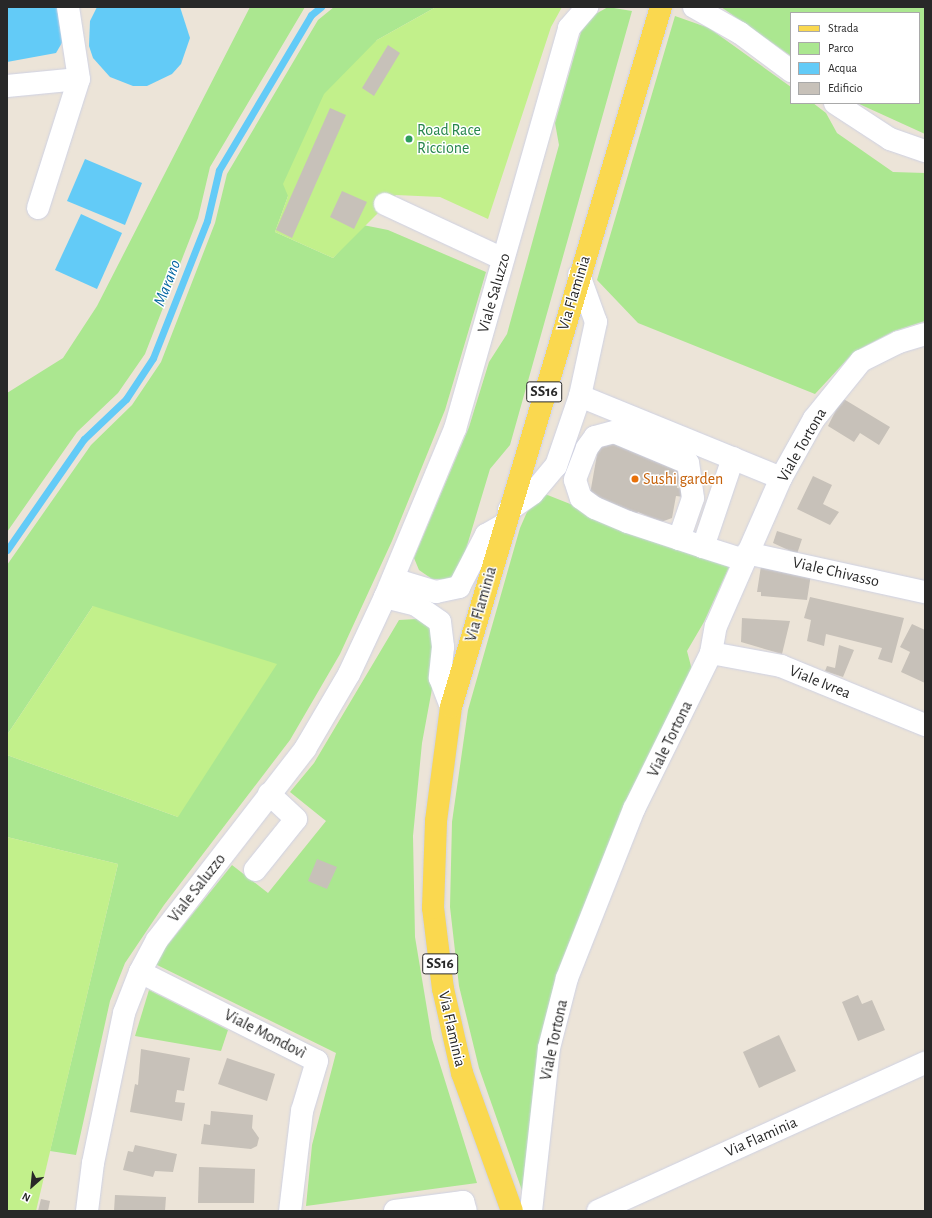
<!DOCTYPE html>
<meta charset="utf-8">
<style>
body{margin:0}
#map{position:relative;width:932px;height:1218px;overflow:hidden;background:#ece4d8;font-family:"Alegreya Sans",sans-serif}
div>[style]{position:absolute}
.green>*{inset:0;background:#abe790}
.pitch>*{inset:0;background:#c2f08b}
.water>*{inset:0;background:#63cbf7}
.stream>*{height:7px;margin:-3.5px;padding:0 3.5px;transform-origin:3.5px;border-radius:3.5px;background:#63cbf7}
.building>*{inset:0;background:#c7c1b9}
.roads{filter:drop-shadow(0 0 1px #ced1e3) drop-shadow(0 0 1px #ced1e3)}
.minor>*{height:22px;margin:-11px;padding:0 11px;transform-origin:11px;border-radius:11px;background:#fff}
.major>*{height:22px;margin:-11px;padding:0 11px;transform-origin:11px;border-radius:11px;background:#fad84f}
.dots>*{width:11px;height:11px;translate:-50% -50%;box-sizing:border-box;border:2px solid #fff;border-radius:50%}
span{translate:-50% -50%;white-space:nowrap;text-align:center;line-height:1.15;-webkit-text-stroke:3px #fff;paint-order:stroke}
.shield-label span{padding:1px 3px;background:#fff;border:1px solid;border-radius:3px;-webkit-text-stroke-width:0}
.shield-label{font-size:15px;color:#282828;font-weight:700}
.leisure-label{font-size:16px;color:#27864d}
.left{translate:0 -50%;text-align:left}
.street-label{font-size:16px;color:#282828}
.food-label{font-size:16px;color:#c56008}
.water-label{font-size:17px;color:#0466a1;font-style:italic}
.frame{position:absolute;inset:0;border:8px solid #282828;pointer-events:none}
.legend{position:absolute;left:790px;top:12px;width:130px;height:92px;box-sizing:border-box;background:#fff;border:1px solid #a9a9a9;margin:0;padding:5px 7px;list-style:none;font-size:12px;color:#282828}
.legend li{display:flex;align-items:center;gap:8px;height:20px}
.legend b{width:20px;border:1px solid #a9a9a9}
.north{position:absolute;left:12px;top:1166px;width:40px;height:40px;-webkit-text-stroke:3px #fff;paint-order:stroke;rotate:207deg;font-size:11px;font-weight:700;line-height:16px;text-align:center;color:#282828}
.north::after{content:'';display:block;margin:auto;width:14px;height:18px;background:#282828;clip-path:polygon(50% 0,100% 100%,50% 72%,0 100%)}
</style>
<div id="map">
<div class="green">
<i style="clip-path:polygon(250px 7px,305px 7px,210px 167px,198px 218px,145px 354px,118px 393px,77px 432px,7px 532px,7px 393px,63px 358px,97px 306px)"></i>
<i style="clip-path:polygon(334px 7px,436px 7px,377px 40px,288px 196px,275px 232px,333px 258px,363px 225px,388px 230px,486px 272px,445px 410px,392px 541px,340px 654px,290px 740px,164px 905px,125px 963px,110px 1001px,76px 1155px,50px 1151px,118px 864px,7px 837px,7px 755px,178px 817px,93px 606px,7px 735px,7px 565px,91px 445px,132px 405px,161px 362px,215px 223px,227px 174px,318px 20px)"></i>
<i style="clip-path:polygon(608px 7px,632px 11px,510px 445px,490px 469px,460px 569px,449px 579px,432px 579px,419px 570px,414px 558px,469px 427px,489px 362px,507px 334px,559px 145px,555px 123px,581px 32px,592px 16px)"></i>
<i style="clip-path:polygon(721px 7px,925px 7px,925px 134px,857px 103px,919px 103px,919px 13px,791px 13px,791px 56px)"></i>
<i style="clip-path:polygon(675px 16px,709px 28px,791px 87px,791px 103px,813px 103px,826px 113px,837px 133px,893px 172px,925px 173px,925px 321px,894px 331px,854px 352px,815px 394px,638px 323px,597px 280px)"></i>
<i style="clip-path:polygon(545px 494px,729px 567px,704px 622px,687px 651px,692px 670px,560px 976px,525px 1199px,479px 1068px,459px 986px,450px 907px,452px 822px,468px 710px,520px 528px,527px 512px)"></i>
<i style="clip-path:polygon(417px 619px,433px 630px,439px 651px,422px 743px,413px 836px,415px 937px,432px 1039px,477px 1183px,306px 1206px,312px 1145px,336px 1053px,153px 963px,232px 865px,268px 893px,326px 821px,290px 792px,314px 763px,399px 620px)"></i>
<i style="clip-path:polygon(149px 990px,228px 1030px,221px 1051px,135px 1036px)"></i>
</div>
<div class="pitch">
<i style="clip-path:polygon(436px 7px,562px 7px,551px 27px,488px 219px,440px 197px,396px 195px,333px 258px,275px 232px,288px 196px,283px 184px,324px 94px,377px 40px)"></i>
<i style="clip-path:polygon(93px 606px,277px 664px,178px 817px,7px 755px,7px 735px)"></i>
<i style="clip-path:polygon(7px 837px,118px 864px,36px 1211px,7px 1210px)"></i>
</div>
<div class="water">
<i style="clip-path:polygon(7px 7px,57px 7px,63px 41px,56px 53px,7px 62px)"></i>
<i style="clip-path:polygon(97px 7px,180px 7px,190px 38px,181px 64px,172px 74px,147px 86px,133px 86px,110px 77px,93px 58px,89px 46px,90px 21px)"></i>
<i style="clip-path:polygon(85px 159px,142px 183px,125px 225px,67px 201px)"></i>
<i style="clip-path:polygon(81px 214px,122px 233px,97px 289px,55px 270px)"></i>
</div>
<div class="stream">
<i style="left:7px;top:550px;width:135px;rotate:-55.3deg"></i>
<i style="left:84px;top:439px;width:58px;rotate:-43.6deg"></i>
<i style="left:126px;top:399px;width:49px;rotate:-56.6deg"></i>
<i style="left:153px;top:358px;width:147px;rotate:-68.5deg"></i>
<i style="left:207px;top:221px;width:52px;rotate:-76.8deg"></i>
<i style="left:219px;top:170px;width:180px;rotate:-59.3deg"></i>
<i style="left:311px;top:15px;width:13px;rotate:-39deg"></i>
</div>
<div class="building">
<i style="clip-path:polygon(388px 45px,400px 53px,374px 96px,362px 88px)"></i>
<i style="clip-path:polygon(330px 108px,346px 115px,292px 238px,276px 230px)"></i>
<i style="clip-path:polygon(342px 191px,367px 202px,354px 229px,330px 217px)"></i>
<i style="clip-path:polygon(842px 398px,890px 427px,879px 445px,860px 433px,854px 442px,828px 426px)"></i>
<i style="clip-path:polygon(605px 436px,680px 469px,677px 488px,685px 489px,684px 497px,676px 496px,672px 518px,661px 522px,638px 512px,634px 519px,590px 494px,598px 449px,602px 447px)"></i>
<i style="clip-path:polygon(813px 476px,832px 485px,823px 504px,839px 512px,830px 525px,797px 509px)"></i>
<i style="clip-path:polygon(777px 531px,802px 539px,797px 554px,773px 543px)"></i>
<i style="clip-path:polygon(761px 566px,811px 574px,807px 600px,761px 596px,761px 592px,757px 592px)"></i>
<i style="clip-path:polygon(810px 597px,904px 618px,892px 663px,878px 659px,882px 648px,826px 634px,824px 646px,807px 641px,811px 620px,804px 618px)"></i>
<i style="clip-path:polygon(742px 618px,790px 621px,782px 654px,741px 642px)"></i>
<i style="clip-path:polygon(912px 624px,925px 630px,925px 683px,901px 672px,910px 652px,900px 647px)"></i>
<i style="clip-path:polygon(839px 645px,854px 650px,843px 677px,825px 671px,827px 666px,835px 668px)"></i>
<i style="clip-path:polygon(317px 859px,337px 867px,327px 889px,308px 881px)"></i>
<i style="clip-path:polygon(858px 995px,862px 1004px,872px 1000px,885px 1030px,858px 1041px,842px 1002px)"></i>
<i style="clip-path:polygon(779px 1035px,796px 1071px,759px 1088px,743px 1052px)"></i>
<i style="clip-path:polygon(141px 1049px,190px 1058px,184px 1091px,177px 1090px,175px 1102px,185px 1103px,182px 1121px,130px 1112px,135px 1084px,138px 1085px)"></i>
<i style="clip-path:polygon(227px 1058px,275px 1074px,267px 1101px,218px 1084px)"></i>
<i style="clip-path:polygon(211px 1111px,253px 1115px,252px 1128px,259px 1138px,257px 1146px,251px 1149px,201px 1144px,204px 1124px,210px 1125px)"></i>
<i style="clip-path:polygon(135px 1145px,177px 1154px,173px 1172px,155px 1171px,153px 1177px,123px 1170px,128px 1151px,133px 1152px)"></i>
<i style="clip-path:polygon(199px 1167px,255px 1169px,254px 1203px,198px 1203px)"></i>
<i style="clip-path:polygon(115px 1195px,166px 1197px,165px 1211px,114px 1211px)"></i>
<i style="clip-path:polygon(41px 1199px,50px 1201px,48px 1211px,38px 1211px)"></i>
</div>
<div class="roads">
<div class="minor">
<i style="left:694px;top:7px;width:53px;rotate:29.5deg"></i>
<i style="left:740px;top:33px;width:64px;rotate:36.7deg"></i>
<i style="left:7px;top:86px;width:72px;rotate:-5.6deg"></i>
<i style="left:79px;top:79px;width:73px;rotate:-98.7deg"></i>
<i style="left:835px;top:103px;width:66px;rotate:33.2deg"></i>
<i style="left:890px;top:139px;width:37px;rotate:19deg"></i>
<i style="left:385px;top:204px;width:130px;rotate:25deg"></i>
<i style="left:38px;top:208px;width:135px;rotate:-72.4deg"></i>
<i style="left:580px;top:396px;width:217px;rotate:22.2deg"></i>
<i style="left:733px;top:458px;width:94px;rotate:108.6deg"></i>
<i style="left:703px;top:547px;width:43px;rotate:17.6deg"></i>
<i style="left:509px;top:510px;width:29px;rotate:-35deg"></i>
<i style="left:533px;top:493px;width:35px;rotate:-50deg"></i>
<i style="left:556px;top:466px;width:74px;rotate:-71.1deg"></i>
<i style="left:580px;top:396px;width:76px;rotate:-77.8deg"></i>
<i style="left:596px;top:322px;width:50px;rotate:-109.9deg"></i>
<i style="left:679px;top:539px;width:43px;rotate:-71.1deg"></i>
<i style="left:693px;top:498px;width:35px;rotate:-98deg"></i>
<i style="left:688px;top:463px;width:80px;rotate:-157.3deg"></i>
<i style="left:614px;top:432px;width:20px;rotate:165deg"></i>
<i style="left:595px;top:437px;width:14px;rotate:126deg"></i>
<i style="left:587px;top:448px;width:34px;rotate:111deg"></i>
<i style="left:575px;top:480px;width:19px;rotate:72deg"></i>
<i style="left:581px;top:498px;width:17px;rotate:36deg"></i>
<i style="left:595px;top:508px;width:36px;rotate:23deg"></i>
<i style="left:628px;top:522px;width:79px;rotate:18.4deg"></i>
<i style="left:747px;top:553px;width:182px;rotate:12.4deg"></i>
<i style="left:393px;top:579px;width:45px;rotate:16.8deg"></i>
<i style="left:436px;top:592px;width:24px;rotate:-12deg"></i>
<i style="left:459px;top:587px;width:59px;rotate:-62.6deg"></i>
<i style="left:486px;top:535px;width:22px;rotate:-30deg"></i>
<i style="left:385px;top:597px;width:32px;rotate:14deg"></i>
<i style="left:416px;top:605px;width:29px;rotate:35deg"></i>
<i style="left:440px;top:622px;width:25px;rotate:83deg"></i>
<i style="left:443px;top:647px;width:31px;rotate:96deg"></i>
<i style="left:440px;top:678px;width:31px;rotate:69deg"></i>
<i style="left:711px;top:653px;width:71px;rotate:10.5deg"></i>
<i style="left:781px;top:666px;width:156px;rotate:22.3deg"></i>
<i style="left:255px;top:870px;width:65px;rotate:-51.2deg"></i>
<i style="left:296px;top:819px;width:37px;rotate:-137deg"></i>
<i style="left:140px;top:972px;width:198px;rotate:26.7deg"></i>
<i style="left:317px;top:1061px;width:52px;rotate:106.7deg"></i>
<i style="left:302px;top:1111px;width:101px;rotate:96.8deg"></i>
<i style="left:87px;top:1211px;width:48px;rotate:-82.9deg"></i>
<i style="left:93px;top:1163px;width:153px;rotate:-78.3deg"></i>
<i style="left:124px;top:1013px;width:44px;rotate:-68.7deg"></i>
<i style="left:140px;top:972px;width:36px;rotate:-62deg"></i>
<i style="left:157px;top:940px;width:242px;rotate:-52.2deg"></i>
<i style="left:305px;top:749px;width:87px;rotate:-59.6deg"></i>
<i style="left:349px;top:674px;width:85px;rotate:-64.9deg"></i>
<i style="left:385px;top:597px;width:182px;rotate:-67.4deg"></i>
<i style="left:455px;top:429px;width:417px;rotate:-74.1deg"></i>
<i style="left:569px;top:28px;width:28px;rotate:-49deg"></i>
<i style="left:395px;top:1211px;width:69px;rotate:-7.5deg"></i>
<i style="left:463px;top:1202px;width:9px;rotate:72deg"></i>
<i style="left:531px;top:1211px;width:164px;rotate:-83.7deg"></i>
<i style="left:549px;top:1048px;width:72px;rotate:-75.6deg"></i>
<i style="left:567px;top:978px;width:182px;rotate:-68.4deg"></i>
<i style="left:634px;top:809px;width:174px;rotate:-63.7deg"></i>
<i style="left:711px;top:653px;width:27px;rotate:-80deg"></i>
<i style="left:716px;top:626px;width:162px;rotate:-66.3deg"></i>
<i style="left:781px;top:478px;width:68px;rotate:-60.8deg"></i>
<i style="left:814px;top:419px;width:75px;rotate:-51deg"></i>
<i style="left:861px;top:361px;width:42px;rotate:-26.6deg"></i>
<i style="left:899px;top:342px;width:27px;rotate:-17deg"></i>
<i style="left:598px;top:1211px;width:359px;rotate:-24.4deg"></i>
</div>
<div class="major">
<i style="left:512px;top:1211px;width:147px;rotate:-109.9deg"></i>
<i style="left:462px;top:1073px;width:86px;rotate:-102.7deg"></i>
<i style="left:443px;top:989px;width:82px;rotate:-97deg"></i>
<i style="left:433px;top:908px;width:87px;rotate:-88deg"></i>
<i style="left:436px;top:821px;width:115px;rotate:-82.5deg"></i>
<i style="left:451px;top:707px;width:731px;rotate:-73.3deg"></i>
</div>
</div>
<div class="dots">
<i style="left:409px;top:139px;background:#2e9e5b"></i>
<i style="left:635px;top:479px;background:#e8710a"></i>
</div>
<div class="shield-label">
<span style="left:544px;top:392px">SS16</span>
<span style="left:440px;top:964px">SS16</span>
</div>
<div class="leisure-label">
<span class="left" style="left:417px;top:139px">Road Race<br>Riccione</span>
</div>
<div class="street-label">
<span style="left:494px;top:293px;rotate:-74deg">Viale Saluzzo</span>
<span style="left:574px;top:293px;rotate:-73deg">Via Flaminia</span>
<span style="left:802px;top:445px;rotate:-60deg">Viale Tortona</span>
<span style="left:836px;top:572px;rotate:13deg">Viale Chivasso</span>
<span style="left:481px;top:604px;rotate:-74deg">Via Flaminia</span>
<span style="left:820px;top:682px;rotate:22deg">Viale Ivrea</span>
<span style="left:670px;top:739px;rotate:-64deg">Viale Tortona</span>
<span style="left:197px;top:888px;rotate:-52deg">Viale Saluzzo</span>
<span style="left:452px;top:1029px;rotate:77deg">Via Flaminia</span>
<span style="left:265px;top:1034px;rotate:27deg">Viale Mondovì</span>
<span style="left:554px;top:1040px;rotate:-78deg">Viale Tortona</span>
<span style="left:761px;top:1137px;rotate:-24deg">Via Flaminia</span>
</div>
<div class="food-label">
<span class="left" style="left:643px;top:479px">Sushi garden</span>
</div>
<div class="water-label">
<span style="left:167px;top:283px;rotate:-69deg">Marano</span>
</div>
<div class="frame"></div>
<ul class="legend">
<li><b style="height:5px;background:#fad84f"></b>Strada</li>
<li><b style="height:11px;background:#abe790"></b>Parco</li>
<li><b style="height:11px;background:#63cbf7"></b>Acqua</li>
<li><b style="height:11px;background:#c7c1b9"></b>Edificio</li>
</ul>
<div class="north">N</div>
</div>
